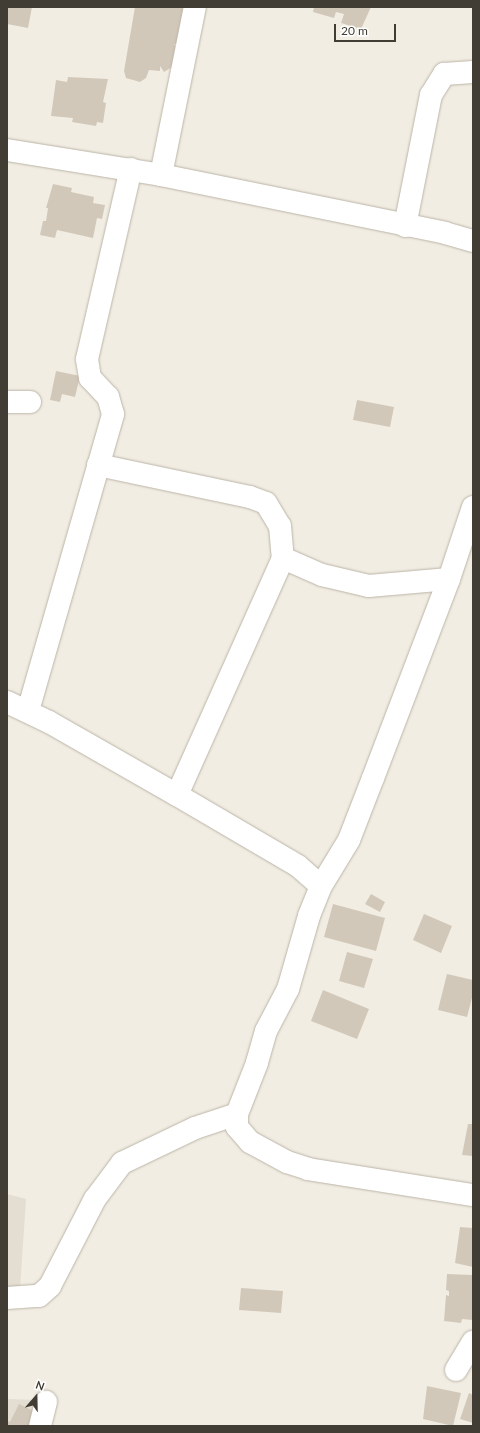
<!DOCTYPE html>
<style>
body{margin:0}
#map{position:relative;width:480px;height:1433px;overflow:hidden;background:#f1ede3;font-family:Lato,sans-serif}
div>[style]{position:absolute}
.residential>*{inset:0;background:#e4ded2}
.building>*{inset:0;background:#d2c8b9}
.roads{filter:drop-shadow(0 0 1px #bcb4a7) drop-shadow(0 0 1px #bcb4a7)}
.minor>*{height:22px;margin:-11px;padding:0 11px;transform-origin:11px;border-radius:11px;background:#fff}
span{translate:-50% -50%;white-space:nowrap;text-align:center;line-height:1.15;-webkit-text-stroke:3.5px #fff;paint-order:stroke}
.frame{position:absolute;inset:0;border:8px solid #423d34;pointer-events:none}
.north{position:absolute;left:16px;top:1377px;width:40px;height:40px;-webkit-text-stroke:3px #fff;paint-order:stroke;rotate:20deg;font-size:11px;font-weight:700;line-height:16px;text-align:center;color:#423d34}
.north::after{content:'';display:block;margin:auto;width:14px;height:18px;background:#423d34;clip-path:polygon(50% 0,100% 100%,50% 72%,0 100%)}
.scale{position:absolute;left:334px;top:24px;width:62px;height:18px;box-sizing:border-box;border:2px solid #423d34;border-top:0;padding-left:5px;font-size:12px;line-height:14px;white-space:nowrap;color:#423d34;-webkit-text-stroke:3px #fff;paint-order:stroke}
</style>
<div id="map">
<div class="residential">
<i style="clip-path:polygon(7px 1194px,26px 1199px,19px 1305px,7px 1308px)"></i>
<i style="clip-path:polygon(7px 1399px,39px 1400px,33px 1426px,7px 1426px)"></i>
</div>
<div class="building">
<i style="clip-path:polygon(7px 7px,32px 7px,28px 28px,7px 24px)"></i>
<i style="clip-path:polygon(135px 7px,180px 7px,189px 12px,180px 43px,174px 44px,182px 61px,164px 72px,160px 66px,160px 71px,149px 70px,146px 78px,140px 82px,126px 78px,124px 71px)"></i>
<i style="clip-path:polygon(314px 7px,371px 7px,361px 29px,341px 23px,344px 14px,336px 12px,334px 18px,313px 12px)"></i>
<i style="clip-path:polygon(68px 77px,108px 79px,103px 102px,106px 103px,103px 123px,97px 122px,96px 126px,72px 122px,73px 118px,51px 116px,56px 80px,67px 82px)"></i>
<i style="clip-path:polygon(53px 184px,72px 188px,71px 192px,94px 197px,93px 203px,105px 205px,102px 219px,97px 218px,93px 238px,57px 230px,55px 238px,40px 235px,43px 221px,46px 221px,48px 208px,46px 208px)"></i>
<i style="clip-path:polygon(56px 371px,80px 376px,75px 397px,62px 394px,60px 402px,50px 400px)"></i>
<i style="clip-path:polygon(357px 400px,394px 407px,390px 427px,353px 420px)"></i>
<i style="clip-path:polygon(371px 894px,385px 902px,380px 912px,365px 904px)"></i>
<i style="clip-path:polygon(333px 904px,385px 918px,376px 951px,324px 937px)"></i>
<i style="clip-path:polygon(424px 914px,452px 926px,441px 953px,413px 940px)"></i>
<i style="clip-path:polygon(347px 952px,373px 959px,364px 988px,339px 981px)"></i>
<i style="clip-path:polygon(447px 974px,473px 980px,473px 994px,467px 1017px,438px 1010px)"></i>
<i style="clip-path:polygon(323px 990px,369px 1009px,357px 1039px,311px 1021px)"></i>
<i style="clip-path:polygon(468px 1124px,473px 1124px,473px 1156px,462px 1155px)"></i>
<i style="clip-path:polygon(460px 1227px,473px 1228px,473px 1267px,455px 1263px)"></i>
<i style="clip-path:polygon(447px 1274px,473px 1275px,473px 1320px,462px 1319px,461px 1323px,444px 1321px,446px 1295px,449px 1296px,449px 1291px,446px 1290px)"></i>
<i style="clip-path:polygon(241px 1288px,283px 1291px,281px 1313px,239px 1310px)"></i>
<i style="clip-path:polygon(427px 1386px,461px 1393px,453px 1426px,423px 1419px)"></i>
<i style="clip-path:polygon(469px 1393px,473px 1395px,473px 1423px,460px 1419px)"></i>
<i style="clip-path:polygon(19px 1404px,40px 1414px,34px 1426px,7px 1426px,7px 1421px,10px 1422px)"></i>
</div>
<div class="roads">
<div class="minor">
<i style="left:7px;top:150px;width:156px;rotate:9.2deg"></i>
<i style="left:161px;top:175px;width:290px;rotate:11.5deg"></i>
<i style="left:445px;top:233px;width:29px;rotate:16deg"></i>
<i style="left:161px;top:175px;width:171px;rotate:-78.6deg"></i>
<i style="left:405px;top:226px;width:134px;rotate:-78.8deg"></i>
<i style="left:431px;top:95px;width:25px;rotate:-58deg"></i>
<i style="left:444px;top:74px;width:29px;rotate:-4deg"></i>
<i style="left:7px;top:402px;width:23px"></i>
<i style="left:98px;top:465px;width:155px;rotate:11.9deg"></i>
<i style="left:250px;top:497px;width:17px;rotate:21deg"></i>
<i style="left:266px;top:503px;width:27px;rotate:59deg"></i>
<i style="left:280px;top:526px;width:32px;rotate:85deg"></i>
<i style="left:473px;top:507px;width:76px;rotate:108.4deg"></i>
<i style="left:449px;top:579px;width:213px;rotate:110.9deg"></i>
<i style="left:373px;top:778px;width:66px;rotate:111.2deg"></i>
<i style="left:349px;top:840px;width:54px;rotate:121.3deg"></i>
<i style="left:321px;top:886px;width:32px;rotate:112deg"></i>
<i style="left:309px;top:916px;width:76px;rotate:106deg"></i>
<i style="left:288px;top:989px;width:47px;rotate:117.6deg"></i>
<i style="left:266px;top:1031px;width:33px;rotate:106deg"></i>
<i style="left:257px;top:1063px;width:55px;rotate:111.4deg"></i>
<i style="left:237px;top:1114px;width:13px;rotate:90deg"></i>
<i style="left:237px;top:1127px;width:20px;rotate:49deg"></i>
<i style="left:250px;top:1142px;width:42px;rotate:28.4deg"></i>
<i style="left:287px;top:1162px;width:22px;rotate:18deg"></i>
<i style="left:308px;top:1169px;width:167px;rotate:9deg"></i>
<i style="left:7px;top:702px;width:47px;rotate:25.5deg"></i>
<i style="left:49px;top:722px;width:147px;rotate:29.7deg"></i>
<i style="left:177px;top:795px;width:140px;rotate:30.4deg"></i>
<i style="left:298px;top:866px;width:30px;rotate:41deg"></i>
<i style="left:28px;top:711px;width:309px;rotate:-74deg"></i>
<i style="left:113px;top:414px;width:18px;rotate:-106deg"></i>
<i style="left:108px;top:397px;width:26px;rotate:-133deg"></i>
<i style="left:90px;top:378px;width:19px;rotate:-99deg"></i>
<i style="left:87px;top:359px;width:195px;rotate:-77deg"></i>
<i style="left:177px;top:795px;width:260px;rotate:-65.9deg"></i>
<i style="left:283px;top:558px;width:43px;rotate:23.6deg"></i>
<i style="left:322px;top:575px;width:48px;rotate:13.2deg"></i>
<i style="left:369px;top:586px;width:80px;rotate:-5deg"></i>
<i style="left:7px;top:1298px;width:32px;rotate:-4deg"></i>
<i style="left:39px;top:1296px;width:15px;rotate:-42deg"></i>
<i style="left:50px;top:1286px;width:98px;rotate:-62.7deg"></i>
<i style="left:95px;top:1199px;width:45px;rotate:-53.1deg"></i>
<i style="left:122px;top:1163px;width:81px;rotate:-25.6deg"></i>
<i style="left:195px;top:1128px;width:44px;rotate:-18.4deg"></i>
<i style="left:456px;top:1370px;width:33px;rotate:-59deg"></i>
<i style="left:40px;top:1426px;width:25px;rotate:-76deg"></i>
</div>
</div>
<div class="frame"></div>
<div class="north">N</div>
<div class="scale">20 m</div>
</div>
